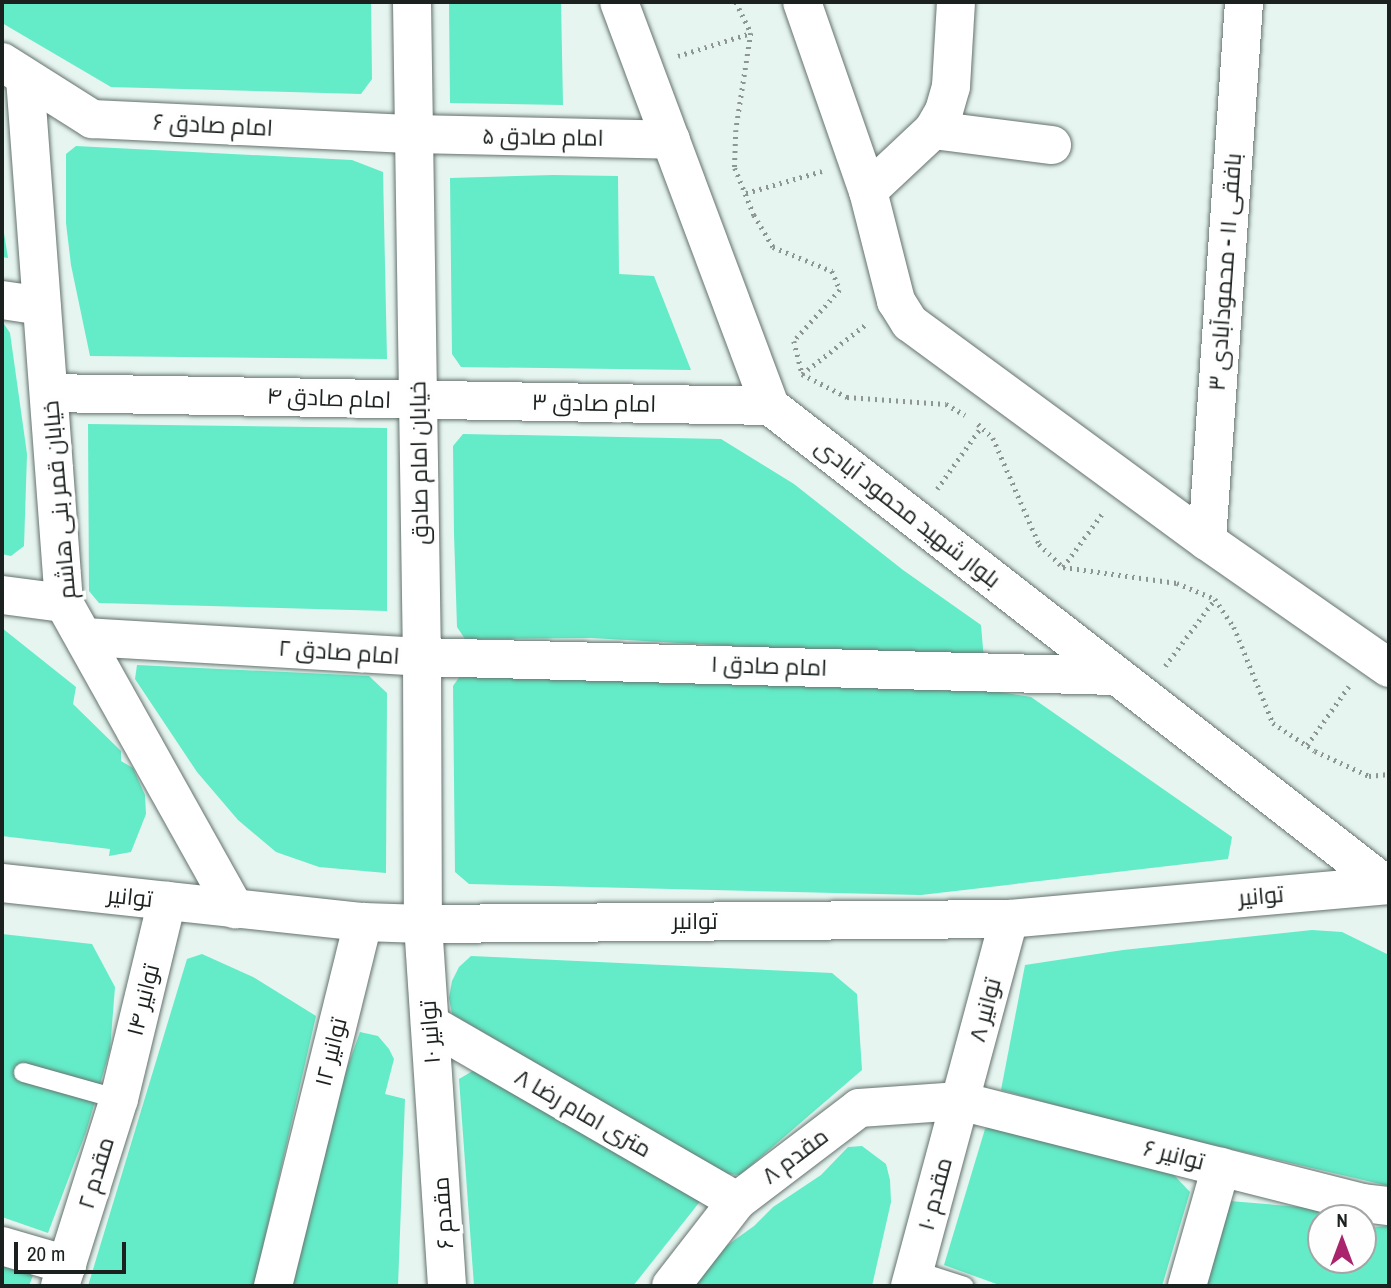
<!DOCTYPE html>
<meta charset="utf-8">
<style>
body{margin:0}
#map{position:relative;width:1391px;height:1288px;overflow:hidden;background:#e6f5f0;font-family:"Archivo Narrow",Cairo,sans-serif}
div>[style]{position:absolute}
.building>*{inset:0;background:#64ebc7}
.path>*{height:4.5px;margin-top:-2.25px;transform-origin:0;background:repeating-linear-gradient(90deg,#8c9794 0 2px,transparent 0 7px)}
.roads{filter:drop-shadow(0 0 2px #65726e) drop-shadow(0 0 2px #65726e)}
.service>*{height:19px;margin:-9.5px;padding:0 9.5px;transform-origin:9.5px;border-radius:9.5px;background:#fff}
.minor>*{height:38px;margin:-19px;padding:0 19px;transform-origin:19px;border-radius:19px;background:#fff}
.tertiary>*{height:38px;margin:-19px;padding:0 19px;transform-origin:19px;border-radius:19px;background:#fff}
span{translate:-50% -50%;white-space:nowrap;text-align:center;line-height:1.15;-webkit-text-stroke:7px #fefefe;paint-order:stroke}
.street-label{font-size:23px;color:#1b211f}
.frame{position:absolute;inset:0;border:4px solid #1b211f;pointer-events:none}
.north{position:absolute;left:1307px;top:1204px;width:70px;height:70px;box-sizing:border-box;background:#fefefe;border:2px solid #a3a6a5;border-radius:50%;rotate:0deg;font-size:19px;font-weight:700;line-height:28px;text-align:center;color:#1b211f}
.north::after{content:'';display:block;margin:auto;width:24px;height:32px;background:#aa246d;clip-path:polygon(50% 0,100% 100%,50% 72%,0 100%)}
.scale{position:absolute;left:14px;top:1242px;width:112px;height:32px;box-sizing:border-box;border:4px solid #1b211f;border-top:0;padding-left:9px;font-size:21px;line-height:24px;white-space:nowrap;color:#1b211f;-webkit-text-stroke:5px #fefefe;paint-order:stroke}
</style>
<div id="map">
<div class="building">
<i style="clip-path:polygon(2px 2px,371px 2px,372px 79px,361px 94px,111px 87px,2px 23px)"></i>
<i style="clip-path:polygon(449px 2px,561px 2px,563px 105px,450px 103px)"></i>
<i style="clip-path:polygon(76px 146px,352px 160px,383px 172px,387px 359px,90px 356px,71px 265px,66px 223px,66px 154px)"></i>
<i style="clip-path:polygon(553px 175px,618px 176px,619px 274px,654px 276px,691px 370px,461px 367px,452px 354px,450px 178px)"></i>
<i style="clip-path:polygon(2px 227px,3px 227px,8px 258px,2px 257px)"></i>
<i style="clip-path:polygon(2px 321px,10px 333px,27px 454px,24px 546px,11px 556px,2px 554px)"></i>
<i style="clip-path:polygon(88px 424px,387px 428px,387px 611px,99px 603px,89px 591px)"></i>
<i style="clip-path:polygon(463px 434px,721px 439px,794px 484px,903px 570px,981px 625px,984px 660px,591px 638px,465px 639px,457px 627px,454px 534px,453px 446px)"></i>
<i style="clip-path:polygon(2px 628px,76px 687px,73px 704px,121px 751px,121px 761px,133px 768px,145px 795px,146px 814px,131px 852px,109px 856px,110px 849px,2px 836px)"></i>
<i style="clip-path:polygon(137px 665px,369px 676px,387px 693px,386px 873px,319px 867px,276px 852px,238px 820px,197px 772px,135px 679px)"></i>
<i style="clip-path:polygon(460px 676px,1000px 692px,1031px 697px,1232px 837px,1228px 859px,921px 895px,469px 884px,455px 872px,453px 686px)"></i>
<i style="clip-path:polygon(1312px 930px,1342px 932px,1389px 955px,1389px 1186px,1131px 1126px,1001px 1090px,1025px 965px,1123px 950px)"></i>
<i style="clip-path:polygon(2px 934px,92px 944px,115px 987px,110px 1050px,86px 1132px,48px 1233px,2px 1217px)"></i>
<i style="clip-path:polygon(202px 954px,253px 977px,316px 1016px,254px 1286px,88px 1286px,187px 959px)"></i>
<i style="clip-path:polygon(471px 956px,832px 973px,857px 994px,862px 1070px,740px 1175px,726px 1174px,452px 1014px,449px 998px,452px 981px,459px 967px)"></i>
<i style="clip-path:polygon(360px 1032px,378px 1036px,389px 1049px,394px 1059px,385px 1094px,405px 1099px,398px 1286px,285px 1286px,343px 1079px)"></i>
<i style="clip-path:polygon(476px 1069px,702px 1199px,633px 1286px,474px 1286px,459px 1079px)"></i>
<i style="clip-path:polygon(994px 1125px,1171px 1172px,1190px 1192px,1162px 1286px,1002px 1286px,944px 1265px,985px 1129px)"></i>
<i style="clip-path:polygon(862px 1146px,886px 1164px,890px 1180px,891px 1202px,872px 1286px,684px 1286px,711px 1257px,754px 1226px,773px 1207px,821px 1175px,848px 1147px)"></i>
<i style="clip-path:polygon(evenodd,1230px 1201px,1359px 1212px,1374px 1227px,1389px 1226px,1389px 1286px,1206px 1286px,1230px 1201px,1321px 1218px,1363px 1218px,1363px 1260px,1321px 1260px,1321px 1218px)"></i>
<i style="clip-path:polygon(2px 1266px,33px 1275px,29px 1286px,2px 1286px)"></i>
</div>
<div class="path">
<i style="left:736px;top:2px;width:34px;rotate:64deg"></i>
<i style="left:751px;top:33px;width:98px;rotate:98.8deg"></i>
<i style="left:736px;top:130px;width:38px;rotate:92deg"></i>
<i style="left:735px;top:168px;width:51px;rotate:68deg"></i>
<i style="left:754px;top:215px;width:37px;rotate:59deg"></i>
<i style="left:773px;top:247px;width:64px;rotate:22.1deg"></i>
<i style="left:832px;top:271px;width:21px;rotate:67deg"></i>
<i style="left:840px;top:290px;width:69px;rotate:132deg"></i>
<i style="left:794px;top:341px;width:34px;rotate:76deg"></i>
<i style="left:802px;top:374px;width:51px;rotate:27.1deg"></i>
<i style="left:847px;top:397px;width:99px;rotate:4deg"></i>
<i style="left:946px;top:404px;width:22px;rotate:30deg"></i>
<i style="left:678px;top:56px;width:77px;rotate:-17.5deg"></i>
<i style="left:746px;top:193px;width:79px;rotate:-16.1deg"></i>
<i style="left:802px;top:374px;width:80px;rotate:-37.9deg"></i>
<i style="left:978px;top:424px;width:21px;rotate:43deg"></i>
<i style="left:993px;top:438px;width:116px;rotate:66.5deg"></i>
<i style="left:1039px;top:544px;width:33px;rotate:44deg"></i>
<i style="left:1063px;top:567px;width:115px;rotate:8deg"></i>
<i style="left:1177px;top:583px;width:41px;rotate:22.8deg"></i>
<i style="left:1215px;top:599px;width:34px;rotate:56deg"></i>
<i style="left:1234px;top:627px;width:104px;rotate:67.9deg"></i>
<i style="left:1273px;top:723px;width:50px;rotate:33.7deg"></i>
<i style="left:1315px;top:751px;width:60px;rotate:24.8deg"></i>
<i style="left:1369px;top:776px;width:20px;rotate:-6deg"></i>
<i style="left:937px;top:489px;width:76px;rotate:-54.6deg"></i>
<i style="left:1063px;top:567px;width:69px;rotate:-53.8deg"></i>
<i style="left:1165px;top:666px;width:84px;rotate:-53.3deg"></i>
<i style="left:1307px;top:745px;width:72px;rotate:-54.6deg"></i>
</div>
<div class="roads">
<div class="service">
<i style="left:23px;top:1072px;width:100px;rotate:15.7deg"></i>
<i style="left:914px;top:1270px;width:52px;rotate:17.7deg"></i>
</div>
<div class="minor">
<i style="left:412px;top:2px;width:655px;rotate:89.13deg"></i>
<i style="left:422px;top:657px;width:267px;rotate:89.8deg"></i>
<i style="left:423px;top:924px;width:363px;rotate:86.2deg"></i>
<i style="left:2px;top:62px;width:107px;rotate:32.3deg"></i>
<i style="left:92px;top:119px;width:322px;rotate:2.7deg"></i>
<i style="left:414px;top:134px;width:257px;rotate:1.3deg"></i>
<i style="left:25px;top:78px;width:526px;rotate:85.75deg"></i>
<i style="left:64px;top:603px;width:351px;rotate:60.8deg"></i>
<i style="left:933px;top:130px;width:120px;rotate:7.2deg"></i>
<i style="left:868px;top:191px;width:89px;rotate:-43.2deg"></i>
<i style="left:933px;top:130px;width:22px;rotate:-60deg"></i>
<i style="left:944px;top:111px;width:26px;rotate:-74deg"></i>
<i style="left:951px;top:86px;width:84px;rotate:-86.6deg"></i>
<i style="left:2px;top:300px;width:40px;rotate:8.5deg"></i>
<i style="left:49px;top:393px;width:721px;rotate:1.03deg"></i>
<i style="left:1207px;top:541px;width:540px;rotate:-86.07deg"></i>
<i style="left:2px;top:595px;width:63px;rotate:7.4deg"></i>
<i style="left:86px;top:637px;width:337px;rotate:3.4deg"></i>
<i style="left:422px;top:657px;width:694px;rotate:1.57deg"></i>
<i style="left:430px;top:1024px;width:354px;rotate:30deg"></i>
<i style="left:2px;top:1246px;width:68px;rotate:16.3deg"></i>
<i style="left:60px;top:1286px;width:196px;rotate:-72.5deg"></i>
<i style="left:119px;top:1099px;width:204px;rotate:-76.4deg"></i>
<i style="left:273px;top:1286px;width:375px;rotate:-76.1deg"></i>
<i style="left:671px;top:1286px;width:108px;rotate:-52.2deg"></i>
<i style="left:737px;top:1201px;width:153px;rotate:-37.3deg"></i>
<i style="left:859px;top:1108px;width:101px;rotate:-4deg"></i>
<i style="left:960px;top:1101px;width:416px;rotate:14.2deg"></i>
<i style="left:1363px;top:1203px;width:26px;rotate:7deg"></i>
<i style="left:910px;top:1286px;width:380px;rotate:-74.9deg"></i>
<i style="left:1187px;top:1286px;width:124px;rotate:-74.1deg"></i>
</div>
<div class="tertiary">
<i style="left:619px;top:2px;width:431px;rotate:69.5deg"></i>
<i style="left:770px;top:406px;width:780px;rotate:37.87deg"></i>
<i style="left:802px;top:2px;width:200px;rotate:70.8deg"></i>
<i style="left:868px;top:191px;width:114px;rotate:75.7deg"></i>
<i style="left:896px;top:301px;width:26px;rotate:58deg"></i>
<i style="left:910px;top:323px;width:368px;rotate:36.3deg"></i>
<i style="left:1207px;top:541px;width:222px;rotate:34.9deg"></i>
<i style="left:2px;top:883px;width:363px;rotate:6.2deg"></i>
<i style="left:363px;top:922px;width:60px;rotate:1.9deg"></i>
<i style="left:423px;top:924px;width:586px;rotate:-0.49deg"></i>
<i style="left:1009px;top:919px;width:382px;rotate:-5.1deg"></i>
</div>
</div>
<div class="street-label">
<span style="left:213px;top:125px;rotate:3deg">امام صادق ۶</span>
<span style="left:543px;top:137px;rotate:1deg">امام صادق ۵</span>
<span style="left:1225px;top:272px;rotate:-86deg">بافقی ۱۱ - محمودآبادی ۳</span>
<span style="left:329px;top:398px;rotate:2deg">امام صادق ۴</span>
<span style="left:594px;top:403px;rotate:1deg">امام صادق ۳</span>
<span style="left:419px;top:463px;rotate:-91deg">خیابان امام صادق</span>
<span style="left:59px;top:500px;rotate:-95deg">خیابان قمر بنی هاشم</span>
<span style="left:908px;top:513px;rotate:38deg">بلوار شهید محمود آبادی</span>
<span style="left:339px;top:652px;rotate:4deg">امام صادق ۲</span>
<span style="left:769px;top:666px;rotate:2deg">امام صادق ۱</span>
<span style="left:1261px;top:896px;rotate:-5deg">توانیر</span>
<span style="left:130px;top:897px;rotate:6deg">توانیر</span>
<span style="left:695px;top:921px">توانیر</span>
<span style="left:143px;top:1000px;rotate:-76deg">توانیر ۱۴</span>
<span style="left:985px;top:1010px;rotate:-75deg">توانیر ۸</span>
<span style="left:430px;top:1032px;rotate:-94deg">توانیر ۱۰</span>
<span style="left:331px;top:1052px;rotate:-76deg">توانیر ۱۲</span>
<span style="left:583px;top:1113px;rotate:30deg">۸ متری امام رضا</span>
<span style="left:1174px;top:1155px;rotate:14deg">توانیر ۶</span>
<span style="left:795px;top:1156px;rotate:-37deg">مقدم ۸</span>
<span style="left:96px;top:1173px;rotate:-73deg">مقدم ۲</span>
<span style="left:935px;top:1194px;rotate:-75deg">مقدم ۱۰</span>
<span style="left:443px;top:1213px;rotate:-94deg">مقدم ۶</span>
</div>
<div class="frame"></div>
<div class="north">N</div>
<div class="scale">20 m</div>
</div>
